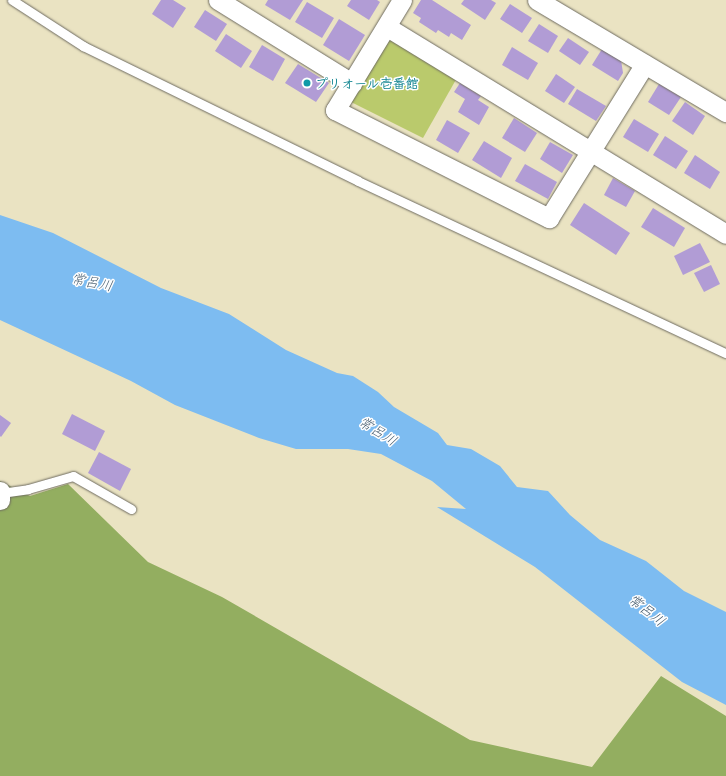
<!DOCTYPE html>
<meta charset="utf-8">
<style>
body{margin:0}
#map{position:relative;width:726px;height:776px;overflow:hidden;background:#eae3c2;font-family:"Patrick Hand","Klee One",sans-serif}
div>[style]{position:absolute}
.green>*{inset:0;background:#baca6c}
.forest>*{inset:0;background:#93ae60}
.water>*{inset:0;background:#7dbcf1}
.building>*{inset:0;background:#b19cd5}
.roads{filter:drop-shadow(0 0 1px #6e6b60) drop-shadow(0 0 1px #6e6b60)}
.lane>*{height:9px;margin:-4.5px;padding:0 4.5px;transform-origin:4.5px;border-radius:4.5px;background:#fff}
.street>*{height:19px;margin:-9.5px;padding:0 9.5px;transform-origin:9.5px;border-radius:9.5px;background:#fff}
.dots>*{width:11px;height:11px;translate:-50% -50%;box-sizing:border-box;border:2px solid #fff;border-radius:50%}
span{translate:-50% -50%;white-space:nowrap;text-align:center;line-height:1.15;-webkit-text-stroke:3px #fff;paint-order:stroke}
.culture-label{font-size:13px;color:#0d838f;font-weight:700}
.left{translate:0 -50%;text-align:left}
.water-label{font-size:14px;color:#485e70;font-style:italic}
</style>
<div id="map">
<div class="green">
<i style="clip-path:polygon(389px 37px,458px 76px,423px 138px,351px 102px)"></i>
</div>
<div class="forest">
<i style="clip-path:polygon(0 481px,30px 496px,68px 484px,148px 562px,222px 597px,470px 740px,592px 767px,661px 676px,726px 716px,726px 776px,0 776px)"></i>
</div>
<div class="water">
<i style="clip-path:polygon(0 215px,53px 233px,161px 288px,229px 314px,286px 350px,337px 373px,353px 376px,378px 392px,394px 407px,438px 433px,447px 445px,471px 449px,500px 466px,517px 487px,548px 491px,570px 515px,600px 540px,646px 561px,684px 591px,726px 612px,726px 705px,682px 682px,535px 567px,437px 507px,466px 509px,432px 481px,381px 454px,348px 449px,296px 449px,259px 438px,175px 405px,131px 381px,0 320px)"></i>
</div>
<div class="building">
<i style="clip-path:polygon(161px 0,173px 0,186px 8px,173px 28px,152px 14px)"></i>
<i style="clip-path:polygon(268px 0,303px 0,290px 20px,265px 5px)"></i>
<i style="clip-path:polygon(351px 0,377px 0,380px 2px,369px 20px,347px 6px)"></i>
<i style="clip-path:polygon(421px 0,432px 0,471px 25px,462px 40px,451px 33px,449px 37px,438px 30px,436px 33px,419px 22px,421px 18px,413px 13px)"></i>
<i style="clip-path:polygon(464px 0,491px 0,496px 3px,485px 20px,461px 4px)"></i>
<i style="clip-path:polygon(307px 2px,334px 18px,322px 38px,295px 22px)"></i>
<i style="clip-path:polygon(510px 4px,532px 18px,522px 33px,500px 19px)"></i>
<i style="clip-path:polygon(205px 10px,227px 24px,216px 41px,194px 27px)"></i>
<i style="clip-path:polygon(339px 19px,365px 35px,349px 61px,323px 45px)"></i>
<i style="clip-path:polygon(539px 24px,558px 36px,548px 53px,528px 41px)"></i>
<i style="clip-path:polygon(226px 34px,252px 51px,241px 68px,215px 51px)"></i>
<i style="clip-path:polygon(568px 38px,589px 52px,580px 65px,559px 51px)"></i>
<i style="clip-path:polygon(262px 45px,285px 59px,273px 81px,249px 67px)"></i>
<i style="clip-path:polygon(512px 47px,538px 63px,528px 80px,502px 65px)"></i>
<i style="clip-path:polygon(602px 49px,621px 60px,623px 73px,618px 81px,592px 65px)"></i>
<i style="clip-path:polygon(298px 64px,329px 83px,316px 102px,285px 83px)"></i>
<i style="clip-path:polygon(556px 74px,575px 87px,564px 103px,545px 91px)"></i>
<i style="clip-path:polygon(460px 83px,481px 96px,478px 100px,489px 107px,479px 125px,458px 112px,465px 99px,454px 92px)"></i>
<i style="clip-path:polygon(659px 84px,681px 97px,669px 115px,648px 102px)"></i>
<i style="clip-path:polygon(577px 89px,606px 106px,596px 121px,568px 104px)"></i>
<i style="clip-path:polygon(685px 102px,705px 116px,693px 135px,672px 121px)"></i>
<i style="clip-path:polygon(514px 118px,537px 133px,525px 152px,502px 138px)"></i>
<i style="clip-path:polygon(634px 119px,659px 134px,648px 152px,623px 137px)"></i>
<i style="clip-path:polygon(447px 120px,470px 133px,458px 153px,436px 140px)"></i>
<i style="clip-path:polygon(665px 136px,688px 151px,676px 169px,653px 155px)"></i>
<i style="clip-path:polygon(484px 141px,512px 158px,501px 178px,472px 160px)"></i>
<i style="clip-path:polygon(550px 142px,573px 155px,562px 173px,540px 159px)"></i>
<i style="clip-path:polygon(695px 155px,720px 172px,710px 189px,684px 173px)"></i>
<i style="clip-path:polygon(525px 164px,557px 182px,548px 199px,515px 181px)"></i>
<i style="clip-path:polygon(613px 178px,635px 191px,626px 207px,604px 195px)"></i>
<i style="clip-path:polygon(584px 203px,630px 233px,616px 255px,570px 225px)"></i>
<i style="clip-path:polygon(653px 208px,685px 228px,674px 247px,641px 227px)"></i>
<i style="clip-path:polygon(700px 243px,710px 262px,683px 275px,674px 256px)"></i>
<i style="clip-path:polygon(711px 265px,720px 284px,704px 292px,694px 273px)"></i>
<i style="clip-path:polygon(72px 414px,105px 431px,95px 451px,62px 434px)"></i>
<i style="clip-path:polygon(0 415px,11px 423px,1px 437px,0 436px)"></i>
<i style="clip-path:polygon(99px 452px,131px 469px,120px 491px,88px 473px)"></i>
</div>
<div class="roads">
<div class="lane">
<i style="left:12px;top:0;width:85px;rotate:32.9deg"></i>
<i style="left:83px;top:46px;width:306px;rotate:26.1deg"></i>
<i style="left:358px;top:181px;width:406px;rotate:25.1deg"></i>
<i style="left:1px;top:493px;width:27px;rotate:-8deg"></i>
<i style="left:28px;top:489px;width:47px;rotate:-16.1deg"></i>
<i style="left:73px;top:476px;width:67px;rotate:29.6deg"></i>
</div>
<div class="street">
<i style="left:218px;top:0;width:158px;rotate:31.8deg"></i>
<i style="left:402px;top:0;width:129px;rotate:121.3deg"></i>
<i style="left:335px;top:110px;width:240px;rotate:26.8deg"></i>
<i style="left:549px;top:218px;width:181px;rotate:-58.1deg"></i>
<i style="left:537px;top:0;width:220px;rotate:30.7deg"></i>
<i style="left:387px;top:27px;width:397px;rotate:31.4deg"></i>
<i style="left:0;top:491px;width:9px;rotate:90deg"></i>
</div>
</div>
<div class="dots">
<i style="left:307px;top:83px;background:#0f9aa8"></i>
</div>
<div class="culture-label">
<span class="left" style="left:315px;top:83px">プリオール壱番館</span>
</div>
<div class="water-label">
<span style="left:92px;top:282px;rotate:11deg">常呂川</span>
<span style="left:378px;top:431px;rotate:32deg">常呂川</span>
<span style="left:647px;top:610px;rotate:38deg">常呂川</span>
</div>
</div>
